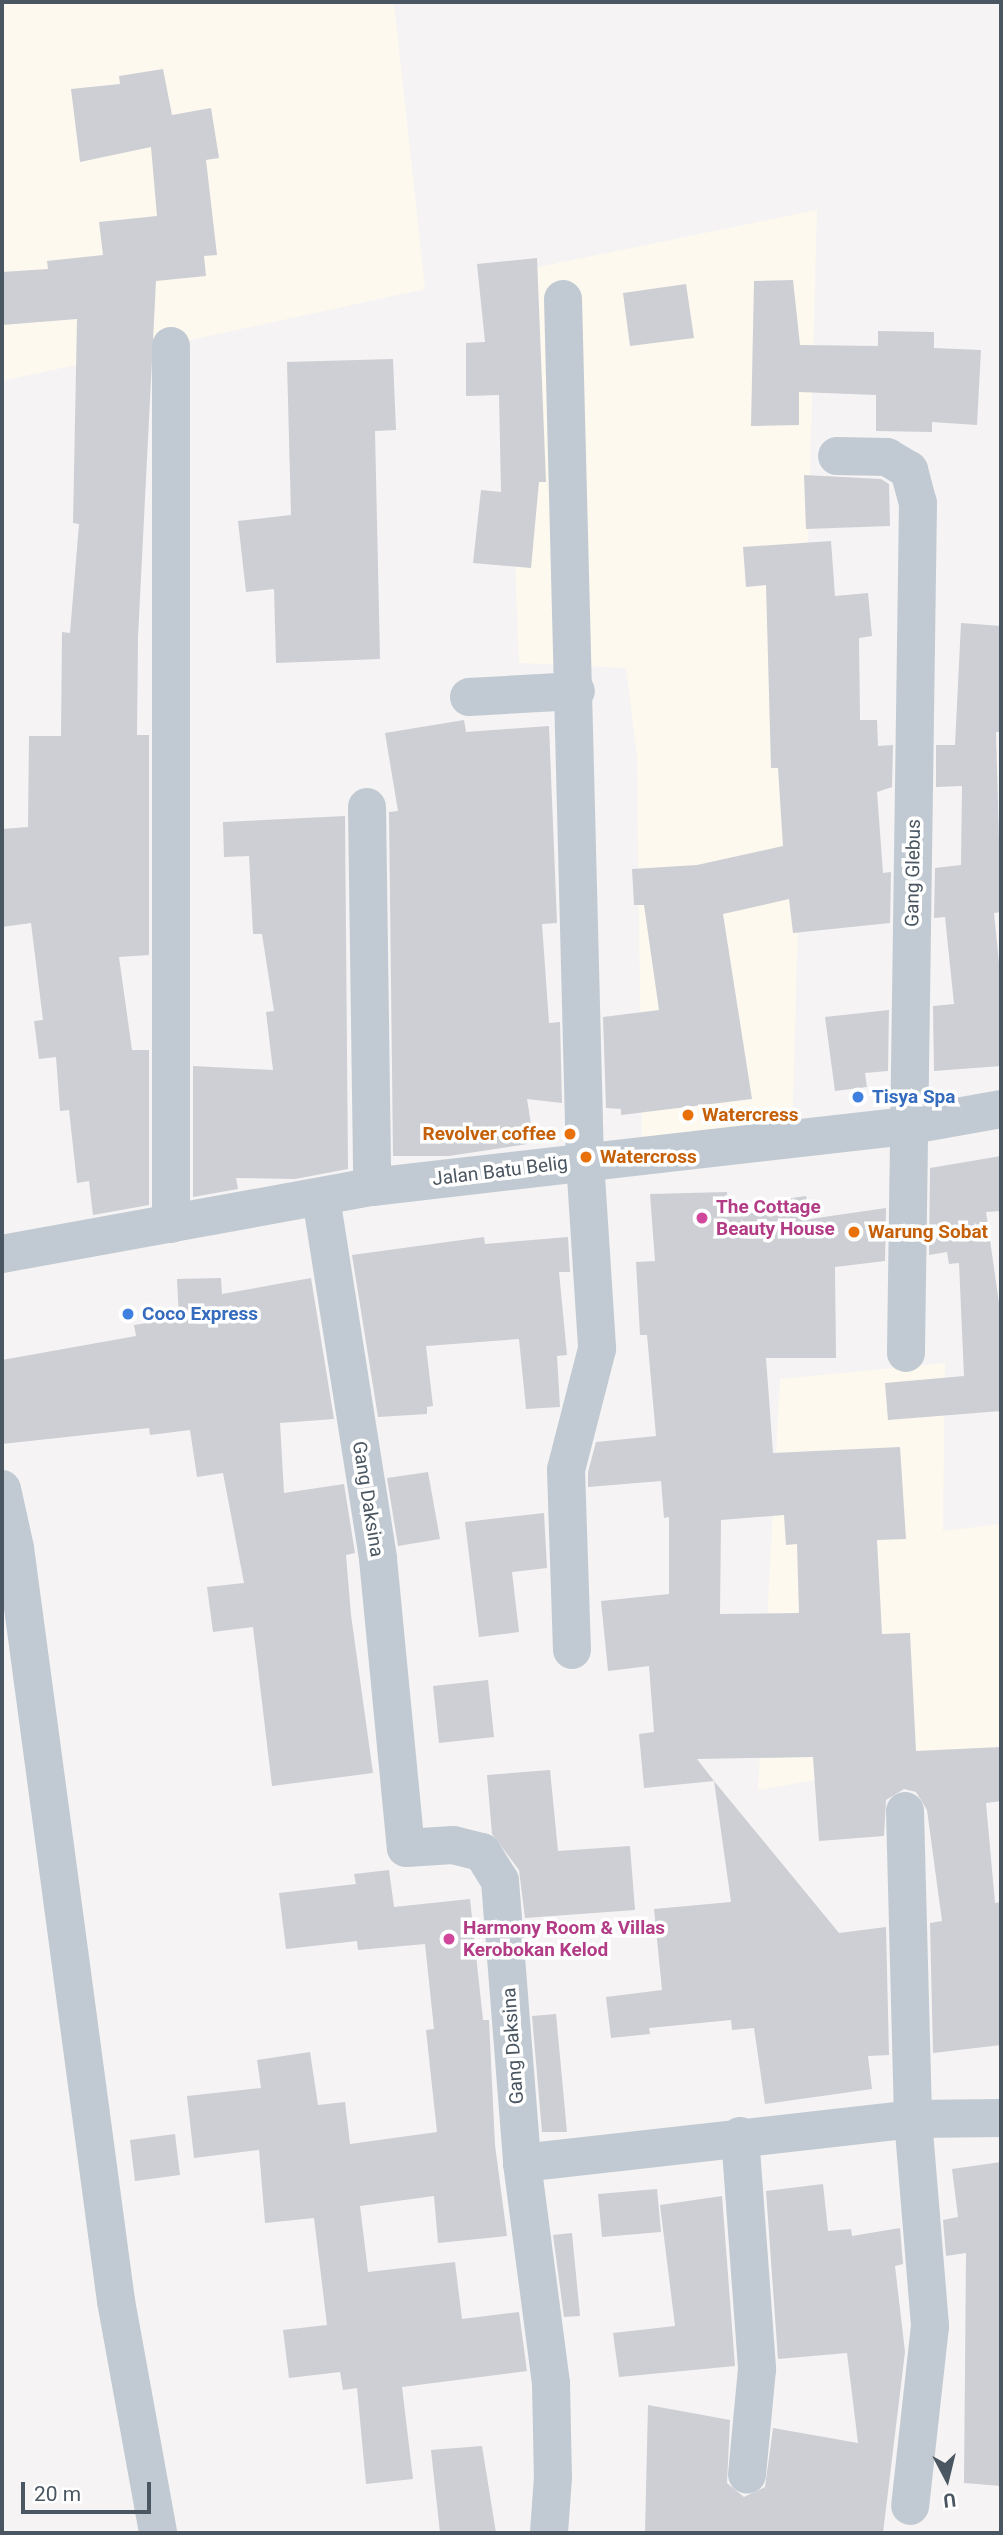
<!DOCTYPE html>
<style>
body{margin:0}
#map{position:relative;width:1003px;height:2535px;overflow:hidden;background:#f5f3f3;font-family:Roboto,sans-serif}
div>[style]{position:absolute}
.commercial>*{inset:0;background:#fdf9ef}
.building>*{inset:0;background:#cdcfd5}
.minor>*{height:38px;margin:-19px;padding:0 19px;transform-origin:19px;border-radius:19px;background:#c1cad2}
.dots>*{width:19px;height:19px;translate:-50% -50%;box-sizing:border-box;border:4px solid #fff;border-radius:50%}
span{translate:-50% -50%;white-space:nowrap;text-align:center;line-height:1.15;-webkit-text-stroke:7px #fff;paint-order:stroke}
.street-label{font-size:19px;color:#4a5661}
.shop-label{font-size:19px;color:#366cbe;font-weight:700}
.left{translate:0 -50%;text-align:left}
.food-label{font-size:19px;color:#c56008;font-weight:700}
.right{translate:-100% -50%;text-align:right}
.hotel-label{font-size:19px;color:#b23c85;font-weight:700}
.frame{position:absolute;inset:0;border:4px solid #4a5661;pointer-events:none}
.north{position:absolute;left:912px;top:2444px;width:70px;height:70px;-webkit-text-stroke:5px #fff;paint-order:stroke;rotate:173deg;font-size:19px;font-weight:700;line-height:28px;text-align:center;color:#4a5661}
.north::after{content:'';display:block;margin:auto;width:24px;height:32px;background:#4a5661;clip-path:polygon(50% 0,100% 100%,50% 72%,0 100%)}
.scale{position:absolute;left:21px;top:2482px;width:130px;height:32px;box-sizing:border-box;border:4px solid #4a5661;border-top:0;padding-left:9px;font-size:21px;line-height:24px;white-space:nowrap;color:#4a5661;-webkit-text-stroke:5px #fff;paint-order:stroke}
</style>
<div id="map">
<div class="commercial">
<i style="clip-path:polygon(2px 2px,394px 2px,425px 289px,2px 381px)"></i>
<i style="clip-path:polygon(817px 210px,792px 1142px,642px 1159px,637px 756px,626px 668px,519px 663px,504px 274px)"></i>
<i style="clip-path:polygon(945px 1363px,943px 1531px,1001px 1524px,1001px 1748px,758px 1790px,780px 1379px)"></i>
</div>
<div class="building">
<i style="clip-path:polygon(163px 69px,172px 115px,211px 108px,219px 158px,206px 160px,217px 255px,204px 256px,206px 276px,156px 281px,138px 637px,137px 735px,149px 735px,149px 955px,119px 957px,132px 1050px,149px 1050px,149px 1205px,93px 1215px,89px 1181px,77px 1183px,69px 1110px,60px 1111px,56px 1057px,39px 1059px,34px 1021px,43px 1020px,31px 923px,2px 927px,2px 829px,28px 827px,29px 736px,61px 736px,62px 632px,70px 633px,79px 524px,73px 523px,77px 319px,2px 325px,2px 272px,48px 269px,47px 261px,103px 255px,99px 222px,157px 216px,151px 147px,80px 162px,71px 89px,120px 84px,119px 76px)"></i>
<i style="clip-path:polygon(537px 258px,546px 482px,539px 482px,531px 568px,473px 563px,481px 490px,501px 492px,499px 395px,466px 396px,466px 343px,485px 342px,477px 264px)"></i>
<i style="clip-path:polygon(793px 280px,800px 345px,878px 346px,878px 331px,934px 332px,934px 348px,981px 350px,977px 425px,932px 422px,932px 432px,876px 431px,876px 395px,799px 392px,799px 425px,751px 426px,754px 281px)"></i>
<i style="clip-path:polygon(686px 284px,694px 338px,630px 346px,623px 293px)"></i>
<i style="clip-path:polygon(393px 359px,396px 430px,375px 431px,380px 659px,276px 663px,274px 589px,246px 592px,238px 521px,291px 515px,287px 362px)"></i>
<i style="clip-path:polygon(804px 475px,881px 479px,889px 484px,890px 526px,806px 529px)"></i>
<i style="clip-path:polygon(831px 541px,835px 596px,868px 593px,872px 636px,859px 638px,860px 720px,877px 720px,878px 746px,893px 745px,892px 787px,877px 792px,883px 873px,891px 872px,890px 923px,793px 933px,789px 899px,723px 914px,752px 1099px,621px 1115px,621px 1109px,606px 1108px,603px 1017px,659px 1010px,644px 905px,634px 905px,632px 869px,697px 865px,783px 846px,778px 768px,771px 768px,766px 585px,746px 587px,743px 547px)"></i>
<i style="clip-path:polygon(961px 623px,1001px 626px,1001px 732px,996px 732px,1001px 912px,994px 913px,1001px 983px,1001px 1066px,934px 1071px,933px 1006px,954px 1004px,945px 917px,934px 918px,935px 868px,961px 865px,962px 786px,936px 787px,936px 745px,955px 745px)"></i>
<i style="clip-path:polygon(464px 720px,466px 732px,549px 726px,557px 923px,542px 924px,549px 1023px,560px 1022px,562px 1103px,527px 1099px,534px 1143px,449px 1156px,393px 1156px,389px 812px,398px 811px,385px 733px)"></i>
<i style="clip-path:polygon(345px 816px,348px 1169px,295px 1179px,236px 1178px,238px 1189px,193px 1197px,193px 1066px,273px 1070px,266px 1012px,274px 1011px,262px 934px,253px 934px,249px 856px,224px 857px,223px 822px)"></i>
<i style="clip-path:polygon(889px 1010px,888px 1071px,865px 1073px,867px 1087px,835px 1091px,825px 1017px)"></i>
<i style="clip-path:polygon(1001px 1156px,1001px 1211px,986px 1212px,1001px 1317px,1001px 1411px,888px 1420px,885px 1383px,964px 1376px,959px 1263px,949px 1264px,947px 1252px,929px 1255px,930px 1168px)"></i>
<i style="clip-path:polygon(evenodd,727px 1192px,728px 1207px,806px 1196px,810px 1219px,886px 1208px,885px 1261px,835px 1267px,836px 1358px,766px 1358px,773px 1453px,900px 1447px,906px 1539px,877px 1540px,882px 1634px,910px 1633px,916px 1751px,1001px 1747px,1001px 1801px,986px 1803px,995px 1903px,1001px 1902px,1001px 2045px,933px 2053px,930px 1923px,942px 1921px,927px 1810px,916px 1792px,904px 1789px,886px 1800px,884px 1836px,819px 1841px,813px 1757px,697px 1759px,714px 1781px,644px 1788px,639px 1734px,654px 1732px,649px 1666px,608px 1671px,601px 1601px,669px 1594px,669px 1517px,664px 1518px,661px 1481px,588px 1487px,588px 1472px,596px 1442px,656px 1436px,647px 1335px,640px 1335px,636px 1262px,655px 1261px,650px 1194px,727px 1192px,784px 1515px,786px 1545px,797px 1544px,799px 1613px,720px 1614px,721px 1520px,784px 1515px)"></i>
<i style="clip-path:polygon(484px 1237px,485px 1244px,568px 1237px,570px 1272px,559px 1272px,567px 1355px,557px 1356px,560px 1407px,526px 1409px,519px 1339px,426px 1346px,433px 1406px,427px 1407px,427px 1414px,378px 1417px,352px 1255px)"></i>
<i style="clip-path:polygon(221px 1278px,222px 1294px,311px 1278px,334px 1419px,280px 1423px,284px 1493px,344px 1484px,355px 1553px,346px 1555px,351px 1615px,373px 1773px,272px 1786px,253px 1627px,213px 1632px,207px 1587px,244px 1583px,223px 1473px,197px 1477px,190px 1430px,150px 1435px,149px 1428px,2px 1444px,2px 1360px,136px 1336px,134px 1325px,179px 1318px,177px 1279px)"></i>
<i style="clip-path:polygon(428px 1472px,440px 1539px,398px 1546px,387px 1478px)"></i>
<i style="clip-path:polygon(544px 1513px,547px 1568px,512px 1572px,519px 1632px,479px 1637px,465px 1522px)"></i>
<i style="clip-path:polygon(488px 1680px,494px 1737px,439px 1743px,433px 1686px)"></i>
<i style="clip-path:polygon(550px 1770px,558px 1851px,630px 1846px,635px 1910px,525px 1918px,519px 1870px,492px 1834px,487px 1775px)"></i>
<i style="clip-path:polygon(714px 1781px,839px 1933px,886px 1927px,889px 2055px,868px 2056px,872px 2089px,765px 2104px,754px 2028px,732px 2030px,731px 2020px,649px 2028px,650px 2034px,611px 2038px,606px 1997px,662px 1990px,654px 1909px,731px 1902px)"></i>
<i style="clip-path:polygon(389px 1870px,394px 1907px,470px 1899px,483px 2020px,489px 2020px,495px 2145px,507px 2236px,438px 2243px,434px 2196px,360px 2206px,368px 2272px,455px 2262px,462px 2319px,519px 2312px,527px 2371px,402px 2387px,413px 2479px,366px 2484px,357px 2388px,343px 2390px,340px 2372px,289px 2378px,283px 2330px,327px 2325px,314px 2218px,265px 2223px,259px 2150px,194px 2158px,187px 2096px,261px 2088px,257px 2060px,310px 2052px,318px 2105px,345px 2102px,350px 2144px,437px 2132px,426px 2030px,434px 2029px,425px 1944px,358px 1950px,357px 1941px,286px 1949px,279px 1893px,356px 1884px,354px 1874px)"></i>
<i style="clip-path:polygon(556px 2014px,567px 2132px,542px 2132px,532px 2016px)"></i>
<i style="clip-path:polygon(175px 2134px,180px 2175px,135px 2181px,130px 2140px)"></i>
<i style="clip-path:polygon(1001px 2162px,1001px 2486px,964px 2483px,966px 2253px,946px 2256px,943px 2220px,958px 2217px,952px 2169px)"></i>
<i style="clip-path:polygon(823px 2184px,828px 2231px,851px 2229px,852px 2236px,900px 2228px,903px 2264px,895px 2266px,905px 2352px,883px 2533px,645px 2533px,648px 2405px,730px 2420px,727px 2483px,744px 2497px,765px 2487px,773px 2428px,858px 2443px,847px 2353px,778px 2359px,766px 2191px)"></i>
<i style="clip-path:polygon(657px 2189px,661px 2232px,602px 2237px,598px 2194px)"></i>
<i style="clip-path:polygon(722px 2196px,735px 2366px,619px 2377px,613px 2333px,675px 2326px,660px 2205px)"></i>
<i style="clip-path:polygon(572px 2233px,580px 2316px,564px 2317px,553px 2235px)"></i>
<i style="clip-path:polygon(482px 2446px,496px 2533px,440px 2533px,431px 2450px)"></i>
</div>
<div class="minor">
<i style="left:563px;top:299px;width:862px;rotate:88.54deg"></i>
<i style="left:585px;top:1161px;width:188px;rotate:86.3deg"></i>
<i style="left:597px;top:1349px;width:125px;rotate:104.4deg"></i>
<i style="left:566px;top:1470px;width:180px;rotate:88.1deg"></i>
<i style="left:837px;top:456px;width:50px;rotate:1.1deg"></i>
<i style="left:887px;top:457px;width:26px;rotate:31deg"></i>
<i style="left:909px;top:470px;width:34px;rotate:75deg"></i>
<i style="left:918px;top:503px;width:850px;rotate:90.81deg"></i>
<i style="left:469px;top:697px;width:107px;rotate:-3.2deg"></i>
<i style="left:367px;top:807px;width:380px;rotate:89.2deg"></i>
<i style="left:321px;top:1198px;width:365px;rotate:81deg"></i>
<i style="left:378px;top:1559px;width:290px;rotate:84.5deg"></i>
<i style="left:406px;top:1848px;width:47px;rotate:-3.7deg"></i>
<i style="left:453px;top:1845px;width:30px;rotate:14deg"></i>
<i style="left:482px;top:1852px;width:34px;rotate:58deg"></i>
<i style="left:500px;top:1881px;width:283px;rotate:85.5deg"></i>
<i style="left:522px;top:2163px;width:223px;rotate:82.5deg"></i>
<i style="left:551px;top:2384px;width:93px;rotate:88.8deg"></i>
<i style="left:553px;top:2477px;width:56px;rotate:94.1deg"></i>
<i style="left:171px;top:1224px;width:878px;rotate:-90deg"></i>
<i style="left:2px;top:1254px;width:376px;rotate:-10.3deg"></i>
<i style="left:372px;top:1187px;width:537px;rotate:-6.52deg"></i>
<i style="left:906px;top:1126px;width:97px;rotate:-10.1deg"></i>
<i style="left:2px;top:1489px;width:60px;rotate:77.6deg"></i>
<i style="left:15px;top:1548px;width:760px;rotate:82.36deg"></i>
<i style="left:116px;top:2301px;width:236px;rotate:79.7deg"></i>
<i style="left:905px;top:1811px;width:308px;rotate:88.5deg"></i>
<i style="left:913px;top:2119px;width:208px;rotate:85.3deg"></i>
<i style="left:930px;top:2326px;width:181px;rotate:96.3deg"></i>
<i style="left:740px;top:2136px;width:234px;rotate:85.8deg"></i>
<i style="left:757px;top:2369px;width:106px;rotate:95.4deg"></i>
<i style="left:522px;top:2163px;width:393px;rotate:-6.4deg"></i>
<i style="left:913px;top:2119px;width:88px;rotate:-0.7deg"></i>
</div>
<div class="dots">
<i style="left:858px;top:1097px;background:#3f7fe0"></i>
<i style="left:688px;top:1115px;background:#e8710a"></i>
<i style="left:570px;top:1134px;background:#e8710a"></i>
<i style="left:586px;top:1157px;background:#e8710a"></i>
<i style="left:702px;top:1218px;background:#d1479c"></i>
<i style="left:854px;top:1232px;background:#e8710a"></i>
<i style="left:128px;top:1314px;background:#3f7fe0"></i>
<i style="left:449px;top:1939px;background:#d1479c"></i>
</div>
<div class="street-label">
<span style="left:913px;top:873px;rotate:-89deg">Gang Glebus</span>
<span style="left:500px;top:1171px;rotate:-7deg">Jalan Batu Belig</span>
<span style="left:368px;top:1499px;rotate:81deg">Gang Daksina</span>
<span style="left:513px;top:2046px;rotate:-94deg">Gang Daksina</span>
</div>
<div class="shop-label">
<span class="left" style="left:872px;top:1097px">Tisya Spa</span>
<span class="left" style="left:142px;top:1314px">Coco Express</span>
</div>
<div class="food-label">
<span class="left" style="left:702px;top:1115px">Watercress</span>
<span class="right" style="left:556px;top:1134px">Revolver coffee</span>
<span class="left" style="left:600px;top:1157px">Watercross</span>
<span class="left" style="left:868px;top:1232px">Warung Sobat</span>
</div>
<div class="hotel-label">
<span class="left" style="left:716px;top:1218px">The Cottage<br>Beauty House</span>
<span class="left" style="left:463px;top:1939px">Harmony Room &amp; Villas<br>Kerobokan Kelod</span>
</div>
<div class="frame"></div>
<div class="north">U</div>
<div class="scale">20 m</div>
</div>
